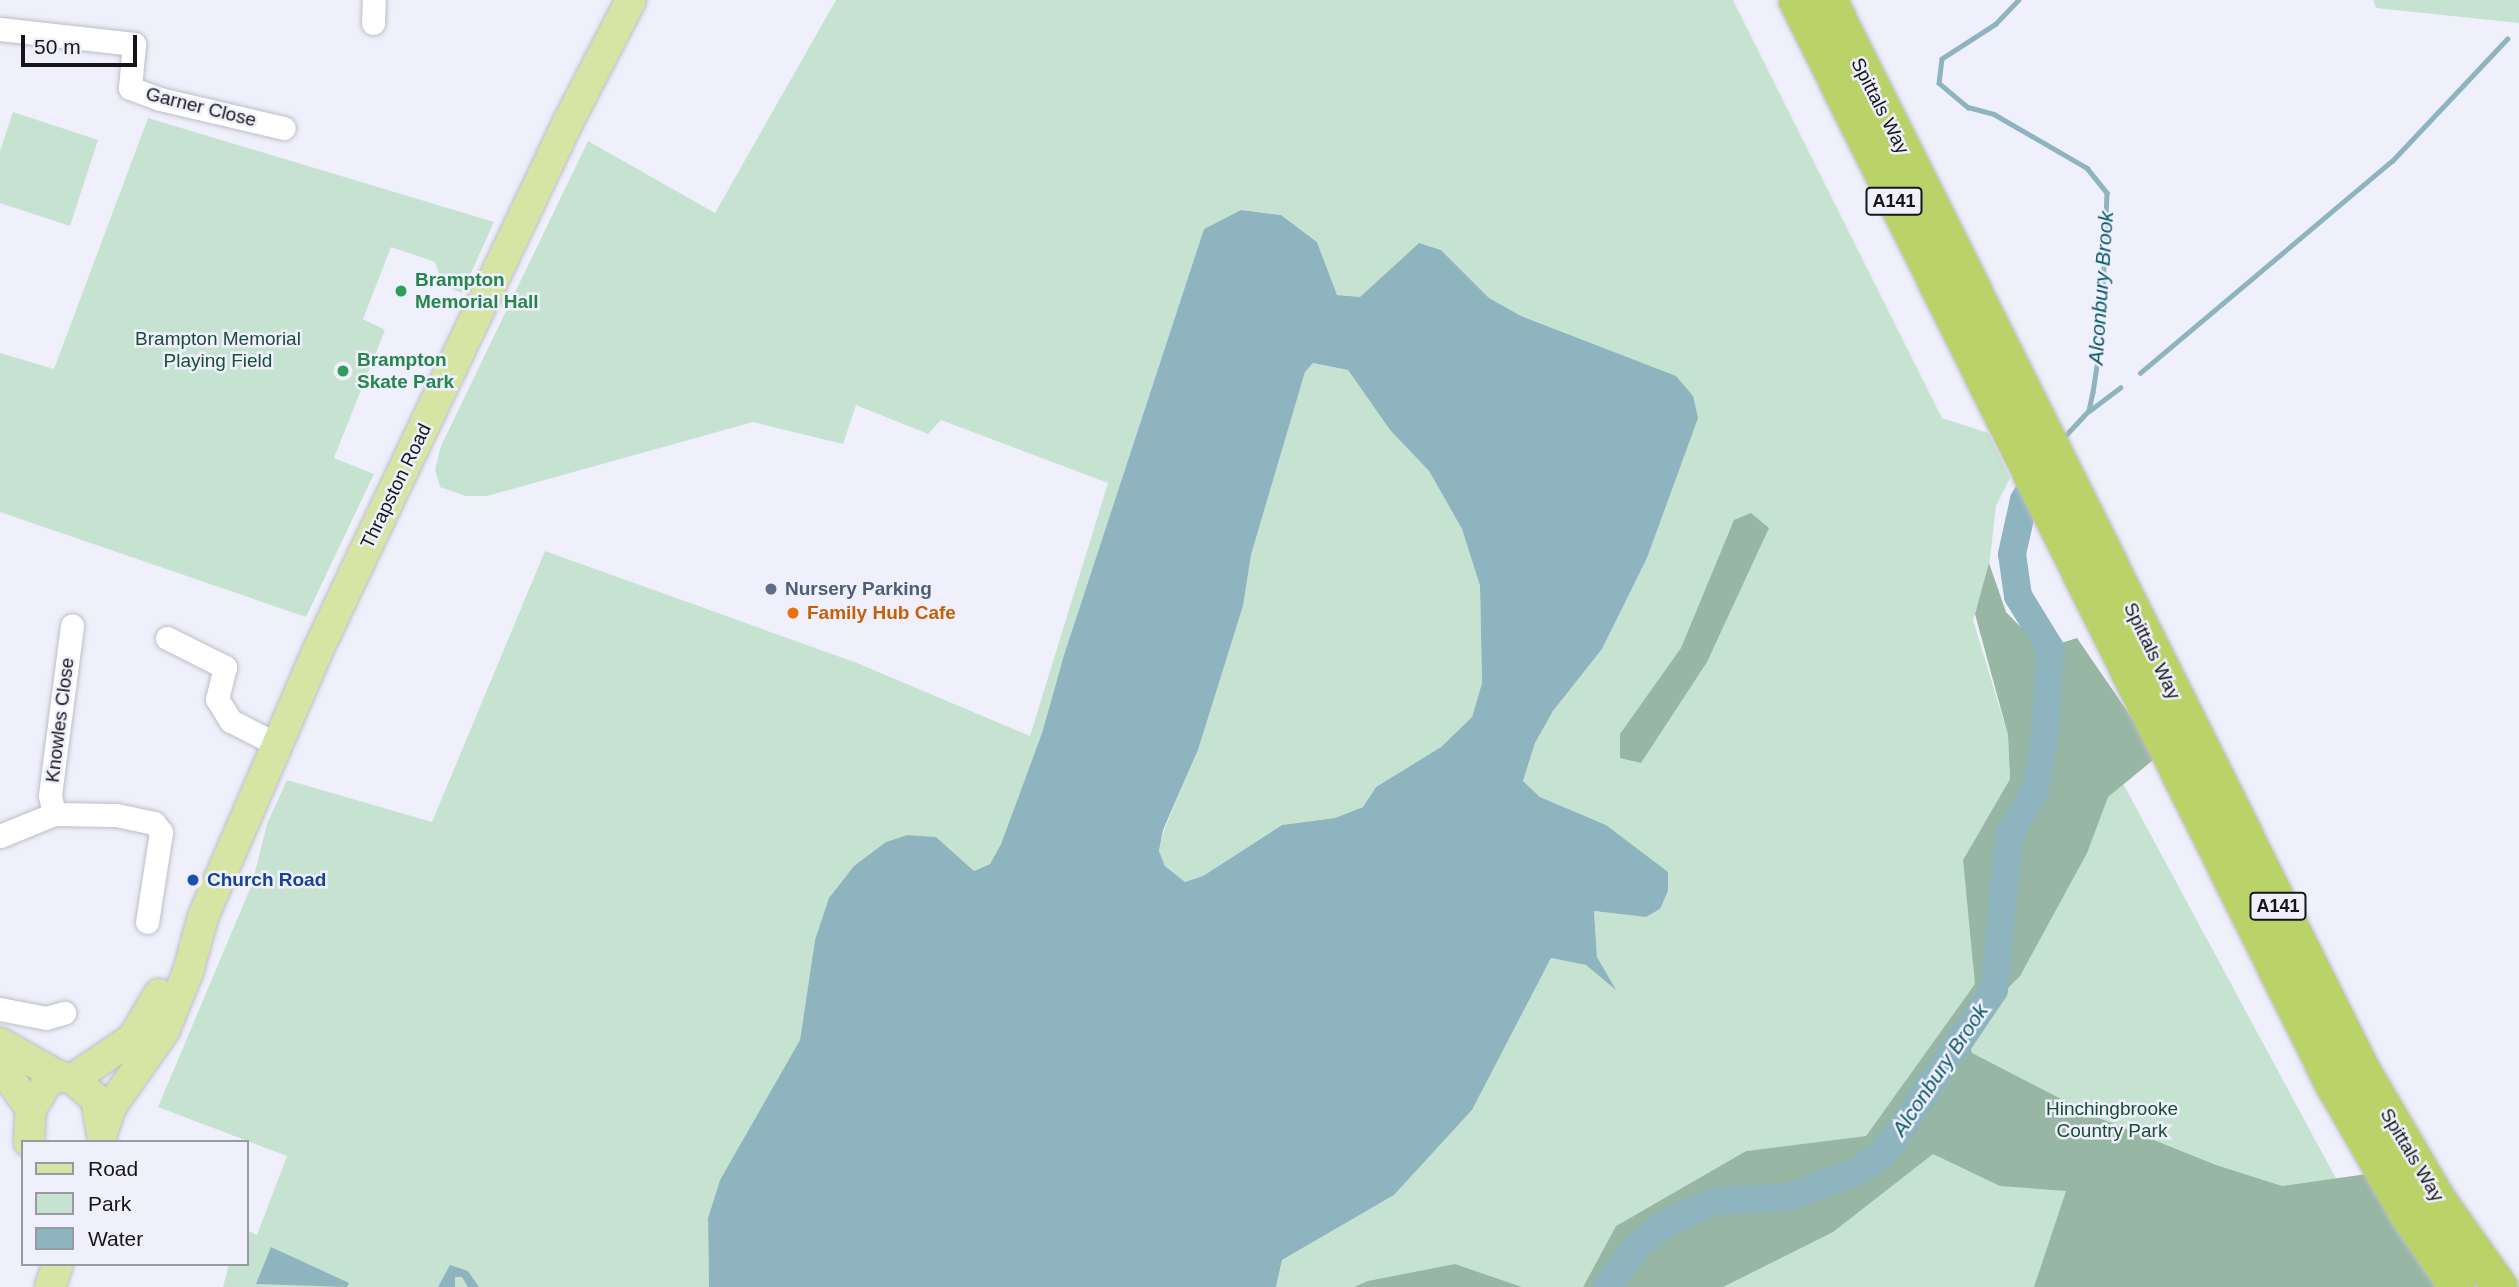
<!DOCTYPE html>
<style>
body{margin:0}
#map{position:relative;width:2519px;height:1287px;overflow:hidden;background:#eff0fb;font-family:Arial,sans-serif}
div>[style]{position:absolute}
.green>*{inset:0;background:#c6e3d1}
.forest>*{inset:0;background:#97b6a3}
.water>*{inset:0;background:#8eb4bf}
.stream>*{height:4.5px;margin:-2.25px;padding:0 2.25px;transform-origin:2.25px;border-radius:2.25px;background:#8eb4bf}
.river>*{height:28px;margin:-14px;padding:0 14px;transform-origin:14px;border-radius:14px;background:#8eb4bf}
.roads{filter:drop-shadow(0 0 2px #bcbec8) drop-shadow(0 0 2px #bcbec8)}
.minor>*{height:23px;margin:-11.5px;padding:0 11.5px;transform-origin:11.5px;border-radius:11.5px;background:#fff}
.major>*{height:30px;margin:-15px;padding:0 15px;transform-origin:15px;border-radius:15px;background:#d6e5a4}
.highway>*{height:35px;margin:-17.5px;padding:0 17.5px;transform-origin:17.5px;border-radius:17.5px;background:#bad368}
.dots>*{width:19px;height:19px;translate:-50% -50%;box-sizing:border-box;border:4px solid #eff0fb;border-radius:50%}
span{translate:-50% -50%;white-space:nowrap;text-align:center;line-height:1.15;-webkit-text-stroke:5px #eff0fb;paint-order:stroke}
.shield-label span{padding:2px 5px;background:#eff0fb;border:2px solid;border-radius:5px;-webkit-text-stroke-width:0}
.shield-label{font-size:18px;color:#16161a;font-weight:700}
.street-label{font-size:19px;color:#16161a}
.leisure-label{font-size:19px;color:#27864d;font-weight:700}
.left{translate:0 -50%;text-align:left}
.park-label{font-size:19px;color:#184e33}
.service-label{font-size:19px;color:#4e5e75;font-weight:700}
.food-label{font-size:19px;color:#c56008;font-weight:700}
.transit-label{font-size:19px;color:#164399;font-weight:700}
.water-label{font-size:21px;color:#095869;font-style:italic}
.legend{position:absolute;left:21px;top:1140px;width:228px;height:126px;box-sizing:border-box;background:#eff0fb;border:2px solid #9899a1;margin:0;padding:9px 12px;list-style:none;font-size:21px;color:#16161a}
.legend li{display:flex;align-items:center;gap:14px;height:35px}
.legend b{width:35px;border:2px solid #9899a1}
.scale{position:absolute;left:21px;top:35px;width:116px;height:32px;box-sizing:border-box;border:4px solid #16161a;border-top:0;padding-left:9px;font-size:21px;line-height:24px;white-space:nowrap;color:#16161a;-webkit-text-stroke:5px #eff0fb;paint-order:stroke}
</style>
<div id="map">
<div class="green">
<i style="clip-path:polygon(836px 0,1733px 0,1942px 418px,1988px 433px,2010px 478px,1996px 506px,1989px 567px,1973px 620px,2008px 735px,2010px 779px,1963px 860px,1976px 984px,1866px 1136px,1746px 1151px,1616px 1226px,1583px 1287px,1522px 1287px,1455px 1264px,1354px 1287px,1276px 1287px,1282px 1260px,1394px 1195px,1472px 1110px,1551px 958px,1586px 965px,1614px 988px,1597px 957px,1594px 911px,1646px 917px,1660px 909px,1668px 891px,1606px 825px,1540px 797px,1523px 781px,1535px 743px,1553px 711px,1602px 649px,1647px 558px,1697px 418px,1489px 298px,1441px 250px,1419px 243px,1360px 297px,1337px 295px,1317px 242px,1281px 215px,1241px 210px,1204px 229px,1064px 655px,1042px 733px,1001px 844px,990px 864px,974px 871px,936px 837px,907px 835px,886px 842px,815px 940px,800px 1040px,720px 1180px,708px 1218px,709px 1287px,223px 1287px,229px 1264px,247px 1264px,247px 1230px,257px 1235px,287px 1156px,158px 1107px,252px 884px,267px 824px,287px 780px,432px 822px,545px 551px,857px 663px,1030px 736px,1108px 483px,941px 420px,928px 434px,856px 405px,843px 444px,753px 422px,487px 496px,465px 496px,440px 487px,435px 470px,441px 446px,588px 141px,715px 213px)"></i>
<i style="clip-path:polygon(2373px 0,2519px 0,2519px 23px,2376px 8px)"></i>
<i style="clip-path:polygon(13px 112px,98px 140px,70px 226px,0 203px,0 151px)"></i>
<i style="clip-path:polygon(148px 118px,494px 222px,462px 293px,443px 285px,435px 262px,391px 247px,363px 319px,385px 330px,334px 458px,374px 474px,306px 617px,0 512px,0 353px,54px 369px)"></i>
<i style="clip-path:polygon(1313px 363px,1348px 370px,1390px 430px,1429px 471px,1462px 529px,1480px 586px,1482px 683px,1472px 717px,1441px 747px,1376px 787px,1363px 807px,1335px 818px,1282px 825px,1203px 876px,1185px 882px,1165px 866px,1159px 851px,1164px 830px,1198px 750px,1243px 606px,1251px 555px,1305px 372px)"></i>
<i style="clip-path:polygon(2098px 737px,2381px 1262px,2402px 1287px,1607px 1287px,1826px 1182px,1962px 1044px,1994px 990px)"></i>
</div>
<div class="forest">
<i style="clip-path:polygon(1751px 513px,1769px 528px,1707px 662px,1641px 763px,1620px 758px,1620px 734px,1681px 648px,1734px 520px)"></i>
<i style="clip-path:polygon(1989px 563px,2006px 612px,2042px 649px,2077px 638px,2158px 756px,2108px 797px,2087px 853px,2020px 976px,1966px 1030px,1972px 1053px,2094px 1116px,2216px 1165px,2282px 1186px,2367px 1174px,2445px 1287px,2034px 1287px,2066px 1191px,2000px 1186px,1933px 1154px,1833px 1232px,1723px 1287px,1583px 1287px,1616px 1226px,1746px 1151px,1866px 1136px,1975px 984px,1963px 860px,2010px 779px,2008px 735px,1975px 614px)"></i>
<i style="clip-path:polygon(1455px 1264px,1522px 1287px,1354px 1287px,1368px 1281px)"></i>
</div>
<div class="water">
<i style="clip-path:polygon(evenodd,1241px 210px,1281px 215px,1317px 242px,1337px 295px,1360px 297px,1419px 243px,1441px 250px,1489px 298px,1521px 316px,1676px 376px,1693px 396px,1698px 418px,1647px 558px,1602px 649px,1553px 711px,1535px 743px,1523px 781px,1540px 797px,1606px 825px,1668px 872px,1668px 891px,1660px 909px,1646px 917px,1594px 911px,1597px 957px,1616px 990px,1586px 965px,1551px 958px,1472px 1110px,1394px 1195px,1282px 1260px,1276px 1287px,709px 1287px,708px 1218px,720px 1180px,800px 1040px,815px 940px,829px 898px,854px 866px,886px 842px,907px 835px,936px 837px,974px 871px,990px 864px,1001px 844px,1042px 733px,1064px 655px,1204px 229px,1241px 210px,1313px 363px,1348px 370px,1390px 430px,1429px 471px,1462px 529px,1480px 586px,1482px 683px,1472px 717px,1441px 747px,1376px 787px,1363px 807px,1335px 818px,1282px 825px,1203px 876px,1185px 882px,1165px 866px,1159px 851px,1163px 830px,1198px 750px,1243px 606px,1251px 555px,1305px 372px,1313px 363px)"></i>
<i style="clip-path:polygon(271px 1247px,349px 1283px,347px 1287px,256px 1284px)"></i>
<i style="clip-path:polygon(450px 1265px,468px 1271px,479px 1287px,468px 1287px,462px 1277px,455px 1277px,455px 1287px,438px 1287px)"></i>
</div>
<div class="stream">
<i style="left:2019px;top:0;width:33px;rotate:134deg"></i>
<i style="left:1996px;top:24px;width:64px;rotate:147.1deg"></i>
<i style="left:1942px;top:59px;width:24px;rotate:97deg"></i>
<i style="left:1939px;top:83px;width:38px;rotate:40deg"></i>
<i style="left:1968px;top:107px;width:27px;rotate:15deg"></i>
<i style="left:1994px;top:114px;width:108px;rotate:30.1deg"></i>
<i style="left:2087px;top:168px;width:32px;rotate:51deg"></i>
<i style="left:2107px;top:193px;width:147px;rotate:92.3deg"></i>
<i style="left:2101px;top:340px;width:53px;rotate:98.7deg"></i>
<i style="left:2093px;top:392px;width:19px;rotate:102deg"></i>
<i style="left:2089px;top:411px;width:37px;rotate:133deg"></i>
<i style="left:2140px;top:373px;width:329px;rotate:-40.1deg"></i>
<i style="left:2392px;top:161px;width:168px;rotate:-46.7deg"></i>
<i style="left:2089px;top:411px;width:39px;rotate:-37deg"></i>
</div>
<div class="river">
<i style="left:1607px;top:1287px;width:49px;rotate:-54.1deg"></i>
<i style="left:1636px;top:1247px;width:39px;rotate:-38deg"></i>
<i style="left:1667px;top:1223px;width:53px;rotate:-24.6deg"></i>
<i style="left:1715px;top:1201px;width:73px;rotate:-3.1deg"></i>
<i style="left:1788px;top:1197px;width:76px;rotate:-20.1deg"></i>
<i style="left:1859px;top:1171px;width:32px;rotate:-36deg"></i>
<i style="left:1885px;top:1152px;width:195px;rotate:-56.1deg"></i>
<i style="left:1994px;top:990px;width:156px;rotate:-84.5deg"></i>
<i style="left:2009px;top:835px;width:52px;rotate:-60deg"></i>
<i style="left:2035px;top:790px;width:57px;rotate:-79.9deg"></i>
<i style="left:2045px;top:734px;width:86px;rotate:-86.7deg"></i>
<i style="left:2050px;top:648px;width:61px;rotate:-121.6deg"></i>
<i style="left:2018px;top:596px;width:42px;rotate:-98.1deg"></i>
<i style="left:2012px;top:554px;width:55px;rotate:-77.5deg"></i>
<i style="left:2024px;top:500px;width:36px;rotate:-58deg"></i>
</div>
<div class="roads">
<div class="minor">
<i style="left:373px;top:23px;width:23px;rotate:-88deg"></i>
<i style="left:0;top:29px;width:135px;rotate:6.4deg"></i>
<i style="left:134px;top:44px;width:44px;rotate:95.2deg"></i>
<i style="left:130px;top:88px;width:32px;rotate:20deg"></i>
<i style="left:160px;top:99px;width:127px;rotate:13.2deg"></i>
<i style="left:167px;top:638px;width:65px;rotate:26.6deg"></i>
<i style="left:225px;top:667px;width:33px;rotate:104deg"></i>
<i style="left:217px;top:699px;width:26px;rotate:58deg"></i>
<i style="left:231px;top:721px;width:51px;rotate:27.1deg"></i>
<i style="left:54px;top:814px;width:19px;rotate:-102deg"></i>
<i style="left:50px;top:795px;width:171px;rotate:-82.6deg"></i>
<i style="left:0;top:836px;width:58px;rotate:-22.2deg"></i>
<i style="left:54px;top:814px;width:62px;rotate:0.9deg"></i>
<i style="left:116px;top:815px;width:39px;rotate:12deg"></i>
<i style="left:154px;top:823px;width:11px;rotate:52deg"></i>
<i style="left:161px;top:832px;width:91px;rotate:98.8deg"></i>
<i style="left:0;top:1009px;width:47px;rotate:11.1deg"></i>
<i style="left:46px;top:1018px;width:19px;rotate:-16deg"></i>
</div>
<div class="major">
<i style="left:0;top:1043px;width:67px;rotate:29.6deg"></i>
<i style="left:0;top:1065px;width:54px;rotate:54.8deg"></i>
<i style="left:73px;top:1079px;width:73px;rotate:-34.3deg"></i>
<i style="left:133px;top:1038px;width:51px;rotate:-59.4deg"></i>
<i style="left:102px;top:1132px;width:29px;rotate:-70deg"></i>
<i style="left:112px;top:1105px;width:90px;rotate:-54.9deg"></i>
<i style="left:164px;top:1031px;width:64px;rotate:-67.9deg"></i>
<i style="left:188px;top:972px;width:57px;rotate:-74.7deg"></i>
<i style="left:203px;top:917px;width:291px;rotate:-66.7deg"></i>
<i style="left:318px;top:650px;width:584px;rotate:-64.66deg"></i>
<i style="left:568px;top:122px;width:137px;rotate:-62.7deg"></i>
<i style="left:29px;top:1142px;width:33px;rotate:-87deg"></i>
<i style="left:31px;top:1109px;width:29px;rotate:-59deg"></i>
<i style="left:46px;top:1084px;width:14px;rotate:-34deg"></i>
<i style="left:58px;top:1076px;width:15px;rotate:11deg"></i>
<i style="left:73px;top:1079px;width:30px;rotate:41deg"></i>
<i style="left:96px;top:1099px;width:35px;rotate:80deg"></i>
<i style="left:50px;top:1287px;width:24px;rotate:-71deg"></i>
</div>
<div class="highway">
<i style="left:1796px;top:0;width:1211px;rotate:63.67deg"></i>
<i style="left:2333px;top:1085px;width:152px;rotate:60.1deg"></i>
<i style="left:2409px;top:1217px;width:85px;rotate:55.6deg"></i>
<i style="left:1829px;top:0;width:1195px;rotate:63.52deg"></i>
<i style="left:2362px;top:1070px;width:152px;rotate:59.6deg"></i>
<i style="left:2439px;top:1201px;width:105px;rotate:54.7deg"></i>
</div>
</div>
<div class="dots">
<i style="left:401px;top:291px;background:#2e9e5b"></i>
<i style="left:343px;top:371px;background:#2e9e5b"></i>
<i style="left:771px;top:589px;background:#5c6f8a"></i>
<i style="left:793px;top:613px;background:#e8710a"></i>
<i style="left:193px;top:880px;background:#1a4fb4"></i>
</div>
<div class="shield-label">
<span style="left:1894px;top:201px">A141</span>
<span style="left:2278px;top:906px">A141</span>
</div>
<div class="street-label">
<span style="left:1880px;top:106px;rotate:63deg">Spittals Way</span>
<span style="left:201px;top:107px;rotate:14deg">Garner Close</span>
<span style="left:396px;top:486px;rotate:-64deg">Thrapston Road</span>
<span style="left:2152px;top:651px;rotate:64deg">Spittals Way</span>
<span style="left:60px;top:720px;rotate:-83deg">Knowles Close</span>
<span style="left:2412px;top:1155px;rotate:59deg">Spittals Way</span>
</div>
<div class="leisure-label">
<span class="left" style="left:415px;top:291px">Brampton<br>Memorial Hall</span>
<span class="left" style="left:357px;top:371px">Brampton<br>Skate Park</span>
</div>
<div class="park-label">
<span style="left:218px;top:350px">Brampton Memorial<br>Playing Field</span>
<span style="left:2112px;top:1120px">Hinchingbrooke<br>Country Park</span>
</div>
<div class="service-label">
<span class="left" style="left:785px;top:589px">Nursery Parking</span>
</div>
<div class="food-label">
<span class="left" style="left:807px;top:613px">Family Hub Cafe</span>
</div>
<div class="transit-label">
<span class="left" style="left:207px;top:880px">Church Road</span>
</div>
<div class="water-label">
<span style="left:2101px;top:288px;rotate:-86deg">Alconbury Brook</span>
<span style="left:1940px;top:1070px;rotate:-56deg">Alconbury Brook</span>
</div>
<ul class="legend">
<li><b style="height:9px;background:#d6e5a4"></b>Road</li>
<li><b style="height:19px;background:#c6e3d1"></b>Park</li>
<li><b style="height:19px;background:#8eb4bf"></b>Water</li>
</ul>
<div class="scale">50 m</div>
</div>
